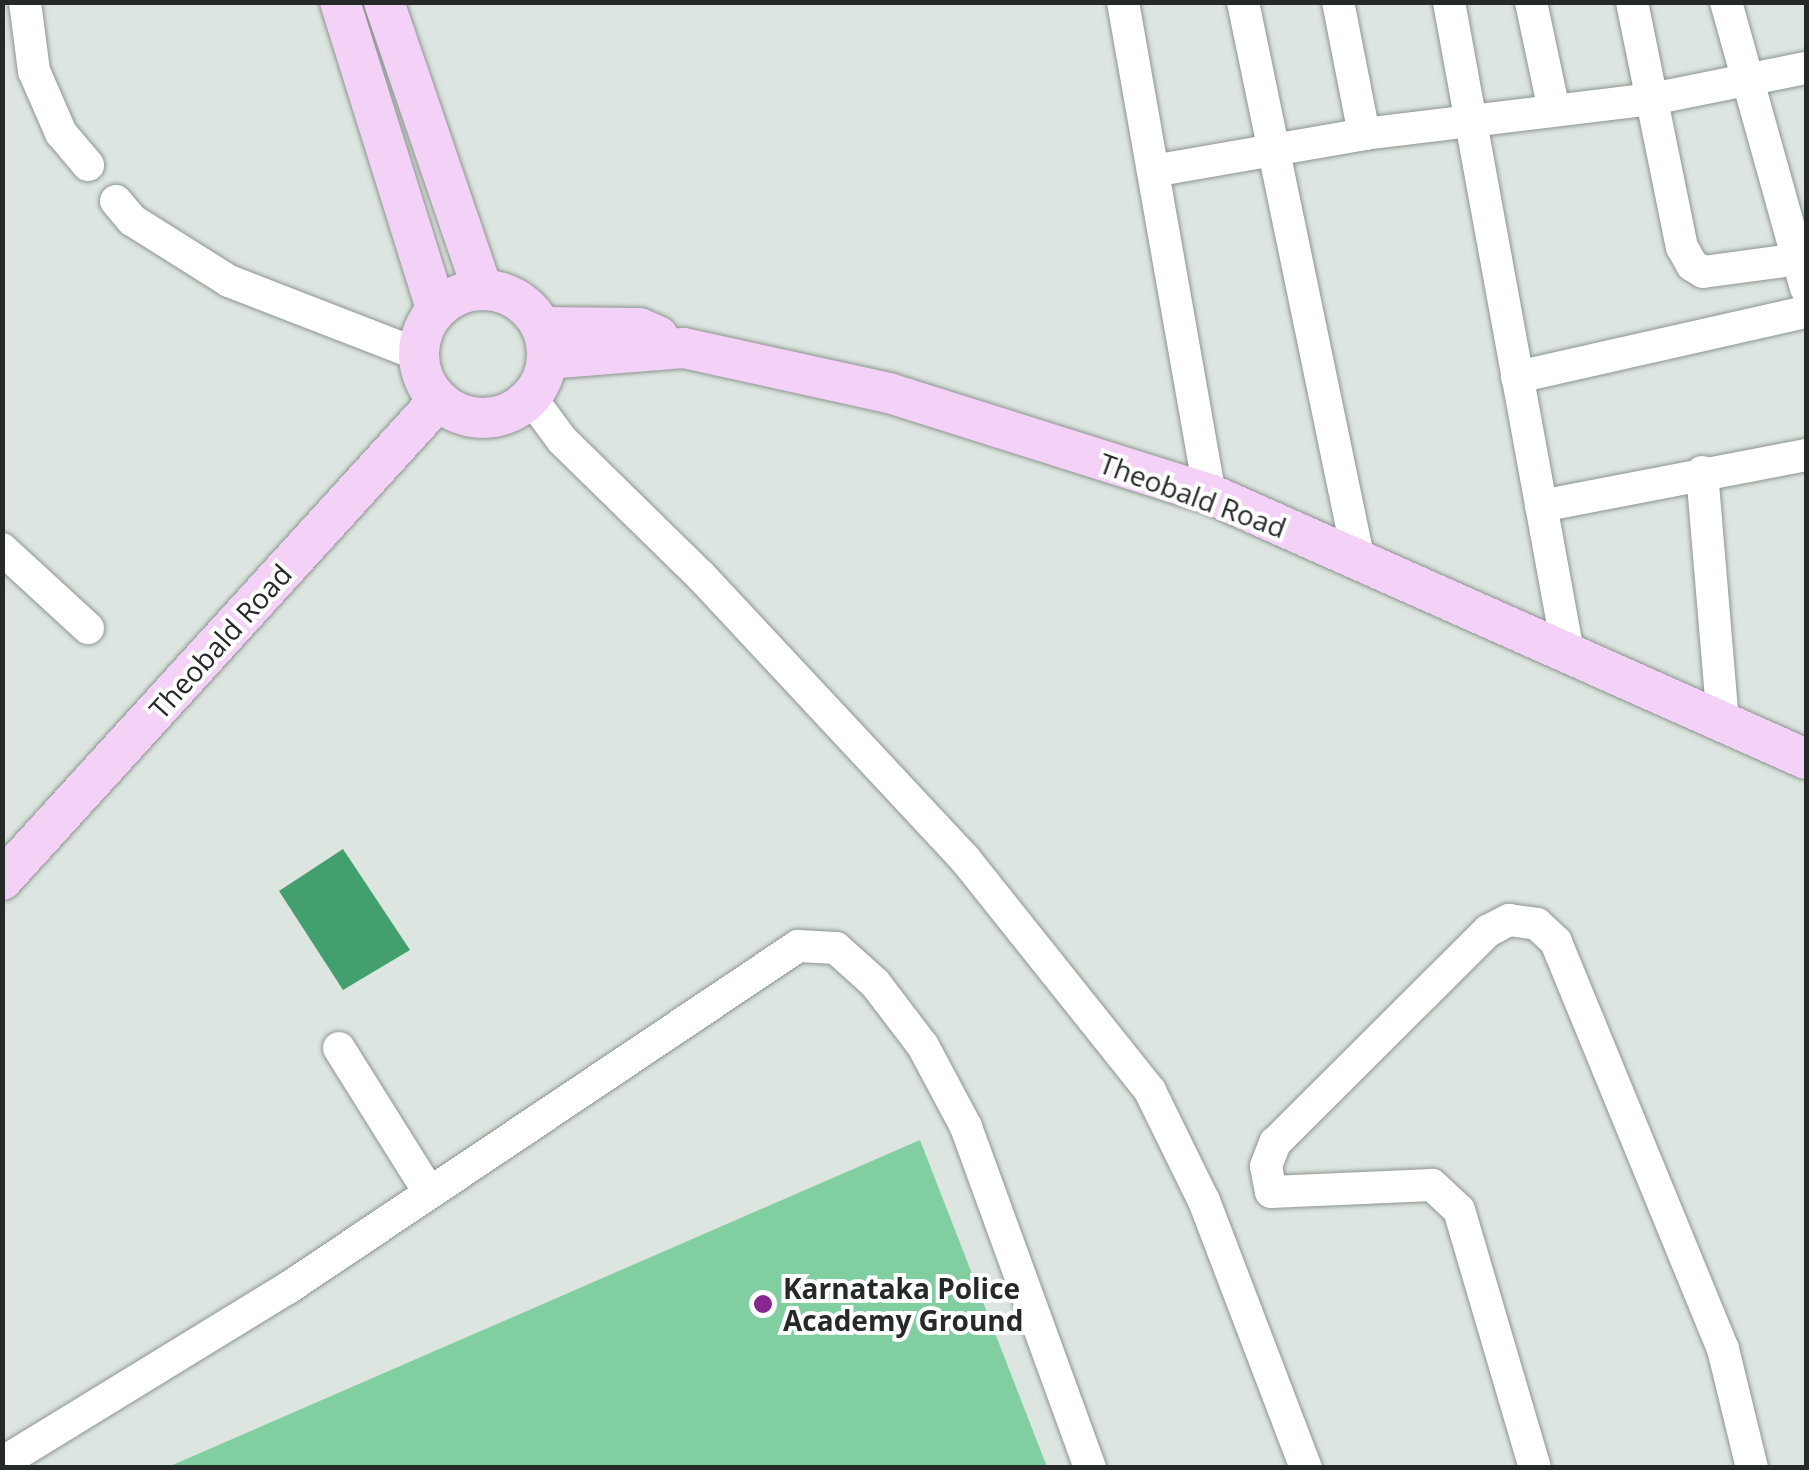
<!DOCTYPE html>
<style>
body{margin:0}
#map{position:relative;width:1809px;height:1470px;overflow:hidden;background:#dce5df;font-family:"Open Sans",sans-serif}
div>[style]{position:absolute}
.green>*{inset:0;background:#81cfa1}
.water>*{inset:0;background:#43a06e}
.roads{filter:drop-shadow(0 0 2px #8d9590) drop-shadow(0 0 2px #8d9590)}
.minor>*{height:32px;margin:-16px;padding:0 16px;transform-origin:16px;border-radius:16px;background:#fff}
.major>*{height:40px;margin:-20px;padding:0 20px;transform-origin:20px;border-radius:20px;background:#f4d1f7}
.major>.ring{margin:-20px;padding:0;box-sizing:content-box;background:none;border:40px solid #f4d1f7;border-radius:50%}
.dots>*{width:28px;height:28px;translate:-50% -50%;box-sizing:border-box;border:5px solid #fff;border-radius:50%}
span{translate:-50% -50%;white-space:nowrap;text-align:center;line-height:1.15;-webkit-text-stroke:8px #fff;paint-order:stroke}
.street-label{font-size:28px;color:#252927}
.poi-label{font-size:28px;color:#252927;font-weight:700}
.left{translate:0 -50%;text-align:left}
.frame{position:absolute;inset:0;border:5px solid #252927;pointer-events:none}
</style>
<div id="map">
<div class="green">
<i style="clip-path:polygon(920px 1140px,1047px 1467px,168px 1467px)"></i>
</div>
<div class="water">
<i style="clip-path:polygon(343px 849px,410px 950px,343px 990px,279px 891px)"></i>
</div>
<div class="roads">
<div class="minor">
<i style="left:25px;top:2px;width:70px;rotate:82.6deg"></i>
<i style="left:34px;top:71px;width:68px;rotate:66.5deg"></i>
<i style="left:61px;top:133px;width:42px;rotate:49.8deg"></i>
<i style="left:1123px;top:2px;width:500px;rotate:80deg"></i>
<i style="left:1243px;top:2px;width:571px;rotate:78.28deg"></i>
<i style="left:1449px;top:2px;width:661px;rotate:79.63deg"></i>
<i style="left:1531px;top:2px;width:110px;rotate:78deg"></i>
<i style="left:1632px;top:2px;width:250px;rotate:78.5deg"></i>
<i style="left:1682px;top:247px;width:21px;rotate:61deg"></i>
<i style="left:1692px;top:265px;width:13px;rotate:32deg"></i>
<i style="left:1703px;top:272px;width:104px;rotate:-7.7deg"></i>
<i style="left:1726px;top:2px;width:297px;rotate:74.4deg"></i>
<i style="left:1364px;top:134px;width:290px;rotate:-6.9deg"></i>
<i style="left:1652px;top:99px;width:157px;rotate:-11.4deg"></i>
<i style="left:1153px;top:171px;width:214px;rotate:-9.9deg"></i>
<i style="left:1364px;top:134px;width:135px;rotate:-101.1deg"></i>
<i style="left:116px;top:201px;width:25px;rotate:50deg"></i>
<i style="left:132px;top:220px;width:115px;rotate:32.2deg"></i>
<i style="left:229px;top:281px;width:202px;rotate:21.2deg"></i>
<i style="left:1517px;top:377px;width:296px;rotate:-12.7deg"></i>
<i style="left:531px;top:398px;width:52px;rotate:53.6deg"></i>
<i style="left:562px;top:440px;width:196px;rotate:44.4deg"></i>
<i style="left:702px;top:577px;width:386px;rotate:47deg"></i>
<i style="left:965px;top:859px;width:297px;rotate:51.4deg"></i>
<i style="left:1150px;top:1091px;width:123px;rotate:63.9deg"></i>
<i style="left:1204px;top:1201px;width:286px;rotate:69.1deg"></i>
<i style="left:1702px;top:472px;width:251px;rotate:85.2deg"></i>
<i style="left:1541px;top:506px;width:270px;rotate:-10.9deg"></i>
<i style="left:2px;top:549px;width:117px;rotate:42.6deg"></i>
<i style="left:339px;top:1048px;width:170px;rotate:58deg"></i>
<i style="left:2px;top:1463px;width:335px;rotate:-31.5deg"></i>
<i style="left:288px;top:1288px;width:614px;rotate:-33.85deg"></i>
<i style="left:798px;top:946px;width:38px;rotate:3deg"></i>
<i style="left:836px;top:948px;width:52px;rotate:41.9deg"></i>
<i style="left:875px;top:983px;width:79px;rotate:52.7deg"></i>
<i style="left:923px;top:1046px;width:92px;rotate:62deg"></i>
<i style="left:966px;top:1127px;width:363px;rotate:70deg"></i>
<i style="left:1535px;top:1468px;width:269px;rotate:-106.4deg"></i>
<i style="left:1459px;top:1210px;width:37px;rotate:-137deg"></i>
<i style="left:1432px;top:1185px;width:161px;rotate:177.5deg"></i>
<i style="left:1271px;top:1192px;width:26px;rotate:-101deg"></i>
<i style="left:1266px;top:1166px;width:25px;rotate:-69deg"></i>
<i style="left:1275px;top:1143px;width:301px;rotate:-44.9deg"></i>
<i style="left:1488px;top:931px;width:24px;rotate:-28deg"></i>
<i style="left:1509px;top:920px;width:28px;rotate:8deg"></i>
<i style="left:1537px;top:924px;width:26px;rotate:43deg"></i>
<i style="left:1556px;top:942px;width:440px;rotate:67.7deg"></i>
<i style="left:1723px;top:1349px;width:122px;rotate:76.3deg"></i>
</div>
<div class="major">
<i style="left:340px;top:2px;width:321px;rotate:72.6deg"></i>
<i style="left:384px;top:2px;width:302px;rotate:71.1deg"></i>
<i class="ring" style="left:419px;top:290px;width:88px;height:88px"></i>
<i style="left:542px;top:327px;width:97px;rotate:0.6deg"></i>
<i style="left:639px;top:328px;width:21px;rotate:23deg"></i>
<i style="left:547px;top:359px;width:137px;rotate:-4.6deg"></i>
<i style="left:684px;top:348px;width:210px;rotate:12.4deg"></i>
<i style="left:889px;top:393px;width:337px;rotate:17.5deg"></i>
<i style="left:1210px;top:494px;width:652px;rotate:23.97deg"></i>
<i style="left:2px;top:880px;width:648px;rotate:-47.69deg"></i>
</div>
</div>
<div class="dots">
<i style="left:763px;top:1304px;background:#862690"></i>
</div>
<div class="street-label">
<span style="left:1193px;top:495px;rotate:20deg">Theobald Road</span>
<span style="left:220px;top:641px;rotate:-48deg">Theobald Road</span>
</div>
<div class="poi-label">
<span class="left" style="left:783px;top:1304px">Karnataka Police<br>Academy Ground</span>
</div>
<div class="frame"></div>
</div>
